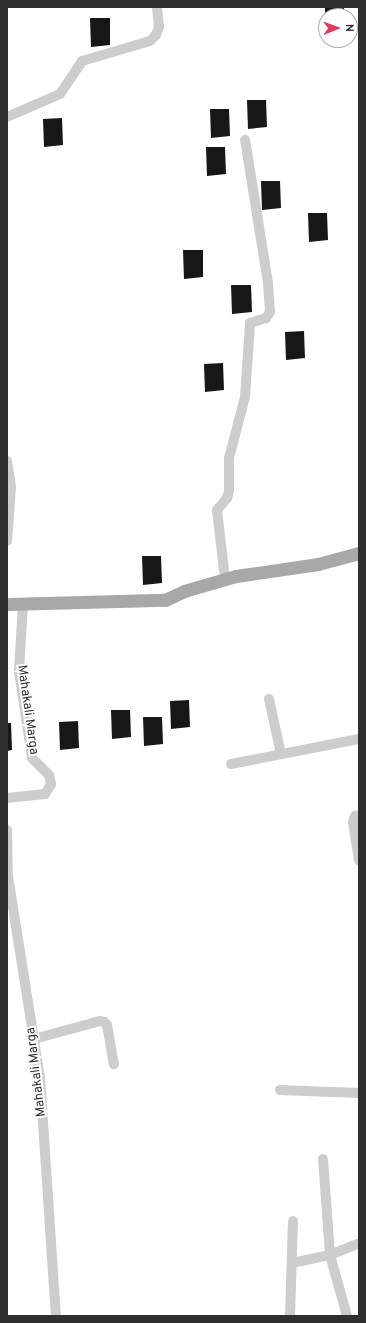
<!DOCTYPE html>
<style>
body{margin:0}
#map{position:relative;width:366px;height:1323px;overflow:hidden;background:#fff;font-family:Overpass,sans-serif}
div>[style]{position:absolute}
.building>*{inset:0;background:#171717}
.minor>*{height:10px;margin:-5px;padding:0 5px;transform-origin:5px;border-radius:5px;background:#cdcdcd}
.major>*{height:13px;margin:-6.5px;padding:0 6.5px;transform-origin:6.5px;border-radius:6.5px;background:#a8a8a8}
span{translate:-50% -50%;white-space:nowrap;text-align:center;line-height:1.15;-webkit-text-stroke:4px #fff;paint-order:stroke}
.street-label{font-size:13px;color:#303030}
.frame{position:absolute;inset:0;border:8px solid #303030;pointer-events:none}
.north{position:absolute;left:318px;top:8px;width:40px;height:40px;box-sizing:border-box;background:#fff;border:1px solid #acacac;border-radius:50%;rotate:89deg;font-size:11px;font-weight:700;line-height:16px;text-align:center;color:#303030}
.north::after{content:'';display:block;margin:auto;width:14px;height:18px;background:#df3b5c;clip-path:polygon(50% 0,100% 100%,50% 72%,0 100%)}
</style>
<div id="map">
<div class="building">
<i style="clip-path:polygon(325px 7px,344px 7px,344px 16px,325px 16px)"></i>
<i style="clip-path:polygon(90px 18px,110px 18px,110px 45px,91px 47px)"></i>
<i style="clip-path:polygon(247px 100px,266px 100px,267px 127px,248px 129px)"></i>
<i style="clip-path:polygon(210px 109px,229px 109px,230px 136px,211px 138px)"></i>
<i style="clip-path:polygon(62px 118px,63px 145px,44px 147px,43px 119px)"></i>
<i style="clip-path:polygon(206px 147px,225px 147px,226px 174px,207px 176px)"></i>
<i style="clip-path:polygon(261px 181px,280px 181px,281px 208px,262px 210px)"></i>
<i style="clip-path:polygon(308px 213px,327px 213px,328px 240px,309px 242px)"></i>
<i style="clip-path:polygon(183px 250px,203px 250px,203px 277px,184px 279px)"></i>
<i style="clip-path:polygon(231px 285px,251px 285px,252px 312px,232px 314px)"></i>
<i style="clip-path:polygon(304px 331px,305px 358px,286px 360px,285px 332px)"></i>
<i style="clip-path:polygon(223px 363px,224px 390px,205px 392px,204px 364px)"></i>
<i style="clip-path:polygon(142px 556px,161px 556px,162px 583px,143px 585px)"></i>
<i style="clip-path:polygon(189px 700px,190px 727px,171px 729px,170px 701px)"></i>
<i style="clip-path:polygon(111px 710px,130px 710px,131px 737px,112px 739px)"></i>
<i style="clip-path:polygon(143px 717px,162px 717px,163px 744px,144px 746px)"></i>
<i style="clip-path:polygon(78px 721px,79px 748px,60px 750px,59px 722px)"></i>
<i style="clip-path:polygon(7px 723px,11px 723px,12px 750px,7px 751px)"></i>
</div>
<div class="minor">
<i style="left:7px;top:117px;width:58px;rotate:-23.5deg"></i>
<i style="left:60px;top:94px;width:40px;rotate:-56deg"></i>
<i style="left:82px;top:61px;width:71px;rotate:-16.4deg"></i>
<i style="left:150px;top:41px;width:8px;rotate:-45deg"></i>
<i style="left:156px;top:35px;width:9px;rotate:-69deg"></i>
<i style="left:159px;top:27px;width:20px;rotate:-96deg"></i>
<i style="left:7px;top:461px;width:26px;rotate:81deg"></i>
<i style="left:11px;top:487px;width:54px;rotate:94.2deg"></i>
<i style="left:225px;top:579px;width:69px;rotate:-96.6deg"></i>
<i style="left:217px;top:510px;width:16px;rotate:-50deg"></i>
<i style="left:227px;top:498px;width:7px;rotate:-74deg"></i>
<i style="left:229px;top:491px;width:33px;rotate:-90deg"></i>
<i style="left:229px;top:458px;width:63px;rotate:-75.3deg"></i>
<i style="left:245px;top:397px;width:74px;rotate:-86.1deg"></i>
<i style="left:250px;top:323px;width:17px;rotate:-17deg"></i>
<i style="left:266px;top:318px;width:7px;rotate:-56deg"></i>
<i style="left:270px;top:312px;width:29px;rotate:-94deg"></i>
<i style="left:268px;top:283px;width:145px;rotate:-99.1deg"></i>
<i style="left:269px;top:699px;width:56px;rotate:77.7deg"></i>
<i style="left:231px;top:764px;width:130px;rotate:-11.1deg"></i>
<i style="left:7px;top:798px;width:38px;rotate:-6deg"></i>
<i style="left:45px;top:794px;width:12px;rotate:-59deg"></i>
<i style="left:51px;top:784px;width:9px;rotate:-103deg"></i>
<i style="left:49px;top:775px;width:24px;rotate:-135deg"></i>
<i style="left:32px;top:758px;width:88px;rotate:-98.5deg"></i>
<i style="left:19px;top:671px;width:68px;rotate:-86.6deg"></i>
<i style="left:359px;top:815px;width:4px;rotate:166deg"></i>
<i style="left:355px;top:816px;width:6px;rotate:108deg"></i>
<i style="left:353px;top:822px;width:39px;rotate:81deg"></i>
<i style="left:7px;top:830px;width:46px;rotate:88.8deg"></i>
<i style="left:8px;top:876px;width:204px;rotate:81deg"></i>
<i style="left:40px;top:1077px;width:240px;rotate:86.2deg"></i>
<i style="left:34px;top:1039px;width:68px;rotate:-15.3deg"></i>
<i style="left:100px;top:1021px;width:4px;rotate:14deg"></i>
<i style="left:104px;top:1022px;width:4px;rotate:45deg"></i>
<i style="left:107px;top:1025px;width:40px;rotate:80deg"></i>
<i style="left:280px;top:1090px;width:79px;rotate:2.2deg"></i>
<i style="left:323px;top:1159px;width:96px;rotate:85.8deg"></i>
<i style="left:330px;top:1255px;width:63px;rotate:74.4deg"></i>
<i style="left:292px;top:1263px;width:39px;rotate:-12deg"></i>
<i style="left:330px;top:1255px;width:31px;rotate:-22deg"></i>
<i style="left:290px;top:1316px;width:95px;rotate:-88.2deg"></i>
</div>
<div class="major">
<i style="left:7px;top:604px;width:158px;rotate:-1.5deg"></i>
<i style="left:165px;top:600px;width:21px;rotate:-25deg"></i>
<i style="left:184px;top:591px;width:54px;rotate:-16.1deg"></i>
<i style="left:236px;top:576px;width:83px;rotate:-8.3deg"></i>
<i style="left:318px;top:564px;width:42px;rotate:-15deg"></i>
</div>
<div class="street-label">
<span style="left:27px;top:710px;rotate:82deg">Mahakali Marga</span>
<span style="left:37px;top:1072px;rotate:-97deg">Mahakali Marga</span>
</div>
<div class="frame"></div>
<div class="north">N</div>
</div>
